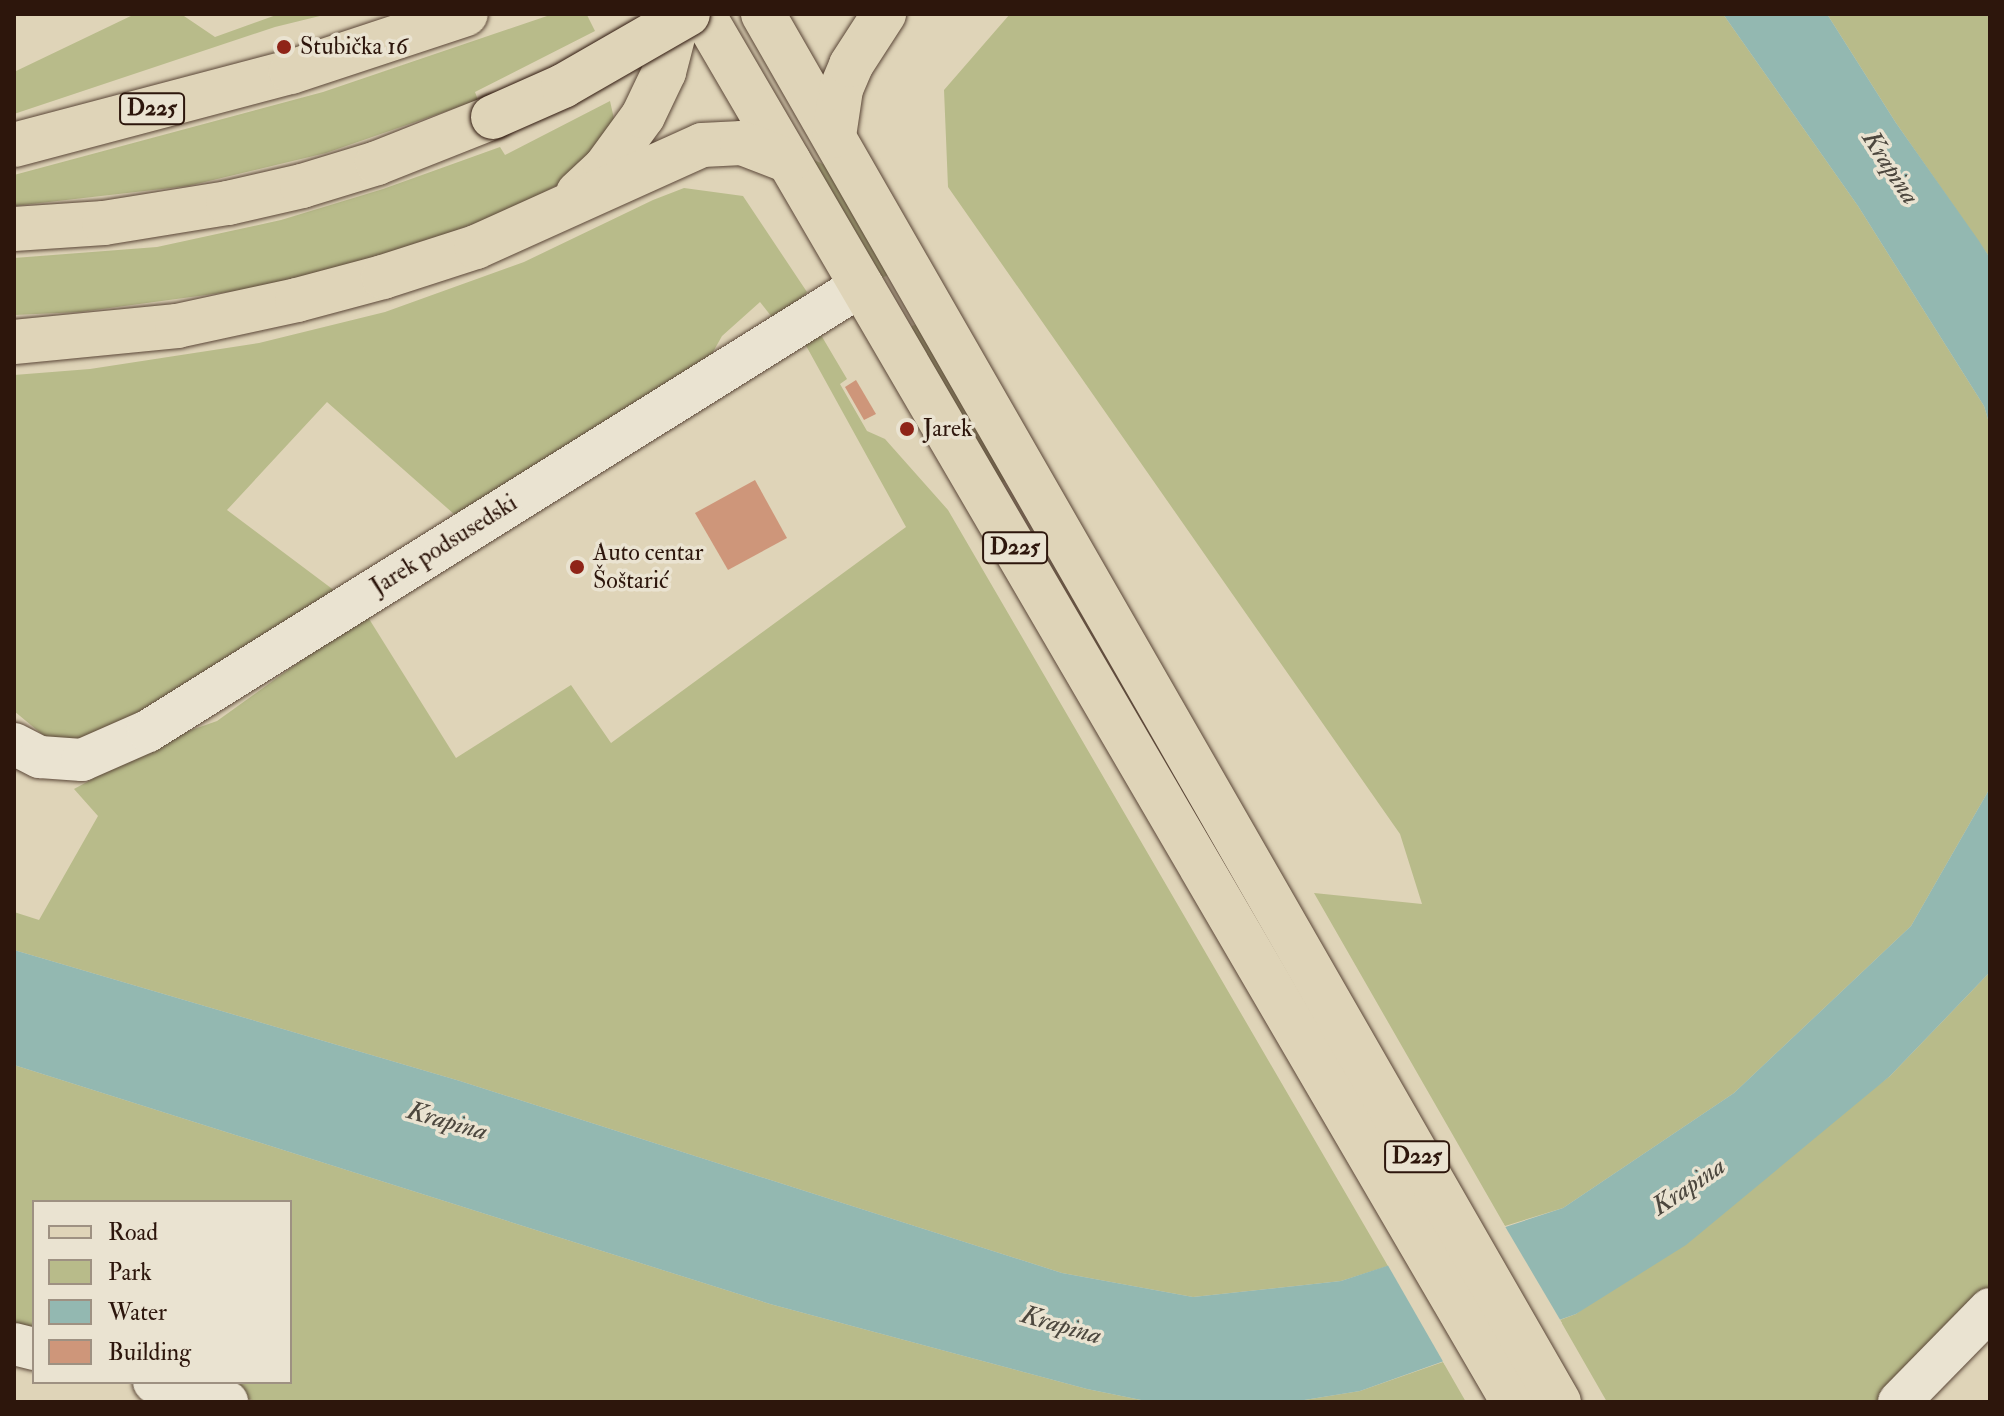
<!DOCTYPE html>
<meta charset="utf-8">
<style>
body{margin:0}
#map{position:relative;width:2004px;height:1416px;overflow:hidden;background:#dfd4b8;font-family:"IM FELL Double Pica",serif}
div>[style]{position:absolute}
.green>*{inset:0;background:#b8bb8a}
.water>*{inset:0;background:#93b8b1}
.pier>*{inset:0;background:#dfd4b8}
.building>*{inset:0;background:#ce967a}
.roads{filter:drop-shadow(0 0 2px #5a4637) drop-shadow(0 0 2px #5a4637)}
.minor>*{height:42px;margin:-21px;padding:0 21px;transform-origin:21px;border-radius:21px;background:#eae3d1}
.major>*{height:44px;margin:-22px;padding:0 22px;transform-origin:22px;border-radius:22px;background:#dfd4b8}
.bridges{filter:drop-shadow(0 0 2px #2d160c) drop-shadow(0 0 2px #2d160c)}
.major-bridge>*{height:44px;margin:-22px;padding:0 22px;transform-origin:22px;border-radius:22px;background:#dfd4b8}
.dots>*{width:22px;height:22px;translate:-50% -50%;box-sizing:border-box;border:4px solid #eae3d1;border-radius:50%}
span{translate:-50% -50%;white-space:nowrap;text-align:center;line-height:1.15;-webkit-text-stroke:7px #eae3d1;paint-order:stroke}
.shield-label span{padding:2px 6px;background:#eae3d1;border:2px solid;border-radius:6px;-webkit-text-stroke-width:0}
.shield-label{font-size:22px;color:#2d160c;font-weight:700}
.poi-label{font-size:24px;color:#2d160c}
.left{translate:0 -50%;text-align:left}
.street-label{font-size:24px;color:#2d160c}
.water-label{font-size:26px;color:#4c473e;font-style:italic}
.frame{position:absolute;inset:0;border:16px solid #2d160c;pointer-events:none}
.legend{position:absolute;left:32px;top:1200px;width:260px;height:184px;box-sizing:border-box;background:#eae3d1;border:2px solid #9e9182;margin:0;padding:10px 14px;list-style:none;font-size:24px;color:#2d160c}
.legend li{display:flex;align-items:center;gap:16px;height:40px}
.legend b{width:40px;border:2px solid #9e9182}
</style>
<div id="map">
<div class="green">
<i style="clip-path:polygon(135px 14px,181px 14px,215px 37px,279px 14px,328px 14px,275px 27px,14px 114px,14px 72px)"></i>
<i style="clip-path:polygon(1010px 14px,1723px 14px,1858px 206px,1984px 406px,1990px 426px,1990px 788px,1911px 926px,1734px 1093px,1563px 1208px,1505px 1226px,1314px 893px,1422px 904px,1400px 834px,948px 187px,944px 90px)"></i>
<i style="clip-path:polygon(1827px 14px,1990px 14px,1990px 258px,1896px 123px)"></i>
<i style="clip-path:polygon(550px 15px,587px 15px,595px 31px,475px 92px,478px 100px,447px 111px,326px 153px,188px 186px,14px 206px,14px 175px,323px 92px)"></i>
<i style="clip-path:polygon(610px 101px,617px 132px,572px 177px,511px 210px,374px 261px,258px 288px,80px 312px,14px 315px,14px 258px,157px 247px,281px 220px,383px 189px,500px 147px,505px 155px)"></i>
<i style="clip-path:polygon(812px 159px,829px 167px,891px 274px,879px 279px)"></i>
<i style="clip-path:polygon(684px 188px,743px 196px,807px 292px,788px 315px,775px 321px,760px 302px,722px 336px,708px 361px,455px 515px,327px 402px,227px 510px,339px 594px,105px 738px,49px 740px,14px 711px,14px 375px,90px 369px,259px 343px,385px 312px,524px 262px,653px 200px)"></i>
<i style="clip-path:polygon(917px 324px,1008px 480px,998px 484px,911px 331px,912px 326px)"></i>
<i style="clip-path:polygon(821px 335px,847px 379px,840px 384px,867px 431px,885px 439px,948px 510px,1388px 1266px,1341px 1281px,1193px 1297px,1062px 1273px,460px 1081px,14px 950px,14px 912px,39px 920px,98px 816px,74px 789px,166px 739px,217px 721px,366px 614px,456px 758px,571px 685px,611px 743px,906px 527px,804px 342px)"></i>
<i style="clip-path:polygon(1990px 972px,1990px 1292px,1877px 1402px,1607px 1402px,1560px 1320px,1576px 1314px,1890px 1076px)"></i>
<i style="clip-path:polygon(14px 1065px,770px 1304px,1087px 1389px,1151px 1402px,260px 1402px,184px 1382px,290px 1382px,290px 1202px,34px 1202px,34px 1343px,14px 1337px)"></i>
<i style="clip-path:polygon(1443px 1362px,1466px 1402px,1292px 1402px,1360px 1391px)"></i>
</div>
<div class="water">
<i style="clip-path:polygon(1723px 14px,1827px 14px,1896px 123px,1979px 241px,1990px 258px,1990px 426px,1984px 406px,1858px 206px)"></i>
<i style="clip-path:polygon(1990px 788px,1990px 972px,1890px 1076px,1686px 1245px,1576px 1314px,1360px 1391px,1292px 1402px,1151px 1402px,1087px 1389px,770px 1304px,14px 1065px,14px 950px,460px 1081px,1062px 1273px,1193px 1297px,1341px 1281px,1563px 1208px,1734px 1093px,1911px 926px)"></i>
</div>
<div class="pier">
<i style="clip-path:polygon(1503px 1223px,1562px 1323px,1445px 1365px,1386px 1262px)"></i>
</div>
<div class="building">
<i style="clip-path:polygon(856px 380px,876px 414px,864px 420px,845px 387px)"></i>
<i style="clip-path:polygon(755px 480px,787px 538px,728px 570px,695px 513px)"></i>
</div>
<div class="roads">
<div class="minor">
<i style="left:14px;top:744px;width:29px;rotate:27deg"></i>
<i style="left:40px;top:757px;width:42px;rotate:4.1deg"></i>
<i style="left:82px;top:760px;width:72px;rotate:-23.7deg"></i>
<i style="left:148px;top:731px;width:842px;rotate:-31.99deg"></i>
<i style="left:14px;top:1344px;width:21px;rotate:14deg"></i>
<i style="left:154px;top:1382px;width:76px;rotate:15.3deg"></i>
<i style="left:1899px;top:1402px;width:130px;rotate:-45.6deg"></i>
</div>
<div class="major">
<i style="left:703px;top:14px;width:1607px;rotate:59.73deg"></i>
<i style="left:763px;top:14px;width:1600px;rotate:60.17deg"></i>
<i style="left:834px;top:136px;width:48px;rotate:-81.5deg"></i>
<i style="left:841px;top:89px;width:26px;rotate:-67deg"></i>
<i style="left:851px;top:65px;width:61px;rotate:-57.1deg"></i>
<i style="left:14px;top:145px;width:286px;rotate:-14.8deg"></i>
<i style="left:291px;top:72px;width:184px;rotate:-18.3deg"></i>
<i style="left:578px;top:193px;width:37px;rotate:-43deg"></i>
<i style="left:605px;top:168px;width:64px;rotate:-53.8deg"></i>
<i style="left:643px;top:116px;width:49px;rotate:-64.5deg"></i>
<i style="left:664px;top:72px;width:60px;rotate:-75.5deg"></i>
<i style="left:14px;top:229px;width:90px;rotate:-3.8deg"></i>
<i style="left:104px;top:223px;width:126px;rotate:-9.2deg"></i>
<i style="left:228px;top:203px;width:76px;rotate:-12.9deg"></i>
<i style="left:302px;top:186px;width:78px;rotate:-17deg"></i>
<i style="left:377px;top:163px;width:125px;rotate:-21.6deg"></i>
<i style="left:14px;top:342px;width:164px;rotate:-5.6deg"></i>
<i style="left:177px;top:326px;width:123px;rotate:-12.2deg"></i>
<i style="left:297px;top:300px;width:89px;rotate:-15deg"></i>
<i style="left:383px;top:277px;width:98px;rotate:-17.9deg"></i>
<i style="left:476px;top:247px;width:248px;rotate:-24.3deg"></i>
<i style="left:702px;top:145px;width:40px;rotate:-2.9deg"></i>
<i style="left:742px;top:143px;width:50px;rotate:21deg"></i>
</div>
</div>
<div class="bridges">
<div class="major-bridge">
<i style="left:493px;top:117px;width:77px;rotate:-23.9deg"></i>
<i style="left:563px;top:86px;width:144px;rotate:-29.9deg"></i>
</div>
</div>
<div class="dots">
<i style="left:284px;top:47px;background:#8f2418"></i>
<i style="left:907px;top:429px;background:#8f2418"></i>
<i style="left:577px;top:567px;background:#8f2418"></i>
</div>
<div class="shield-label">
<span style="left:152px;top:109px">D225</span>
<span style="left:1015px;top:548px">D225</span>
<span style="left:1417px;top:1157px">D225</span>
</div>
<div class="poi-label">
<span class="left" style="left:300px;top:47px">Stubička 16</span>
<span class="left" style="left:923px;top:429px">Jarek</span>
<span class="left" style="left:593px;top:567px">Auto centar<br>Šoštarić</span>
</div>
<div class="street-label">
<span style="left:444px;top:545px;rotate:-32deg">Jarek podsusedski</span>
</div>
<div class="water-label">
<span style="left:1890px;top:168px;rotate:57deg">Krapina</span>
<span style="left:447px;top:1122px;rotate:16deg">Krapina</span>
<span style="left:1689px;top:1187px;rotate:-34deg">Krapina</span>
<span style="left:1061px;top:1326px;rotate:16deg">Krapina</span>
</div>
<div class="frame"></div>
<ul class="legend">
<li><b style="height:10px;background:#dfd4b8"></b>Road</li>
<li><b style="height:22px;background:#b8bb8a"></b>Park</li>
<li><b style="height:22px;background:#93b8b1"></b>Water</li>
<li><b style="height:22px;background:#ce967a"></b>Building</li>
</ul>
</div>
